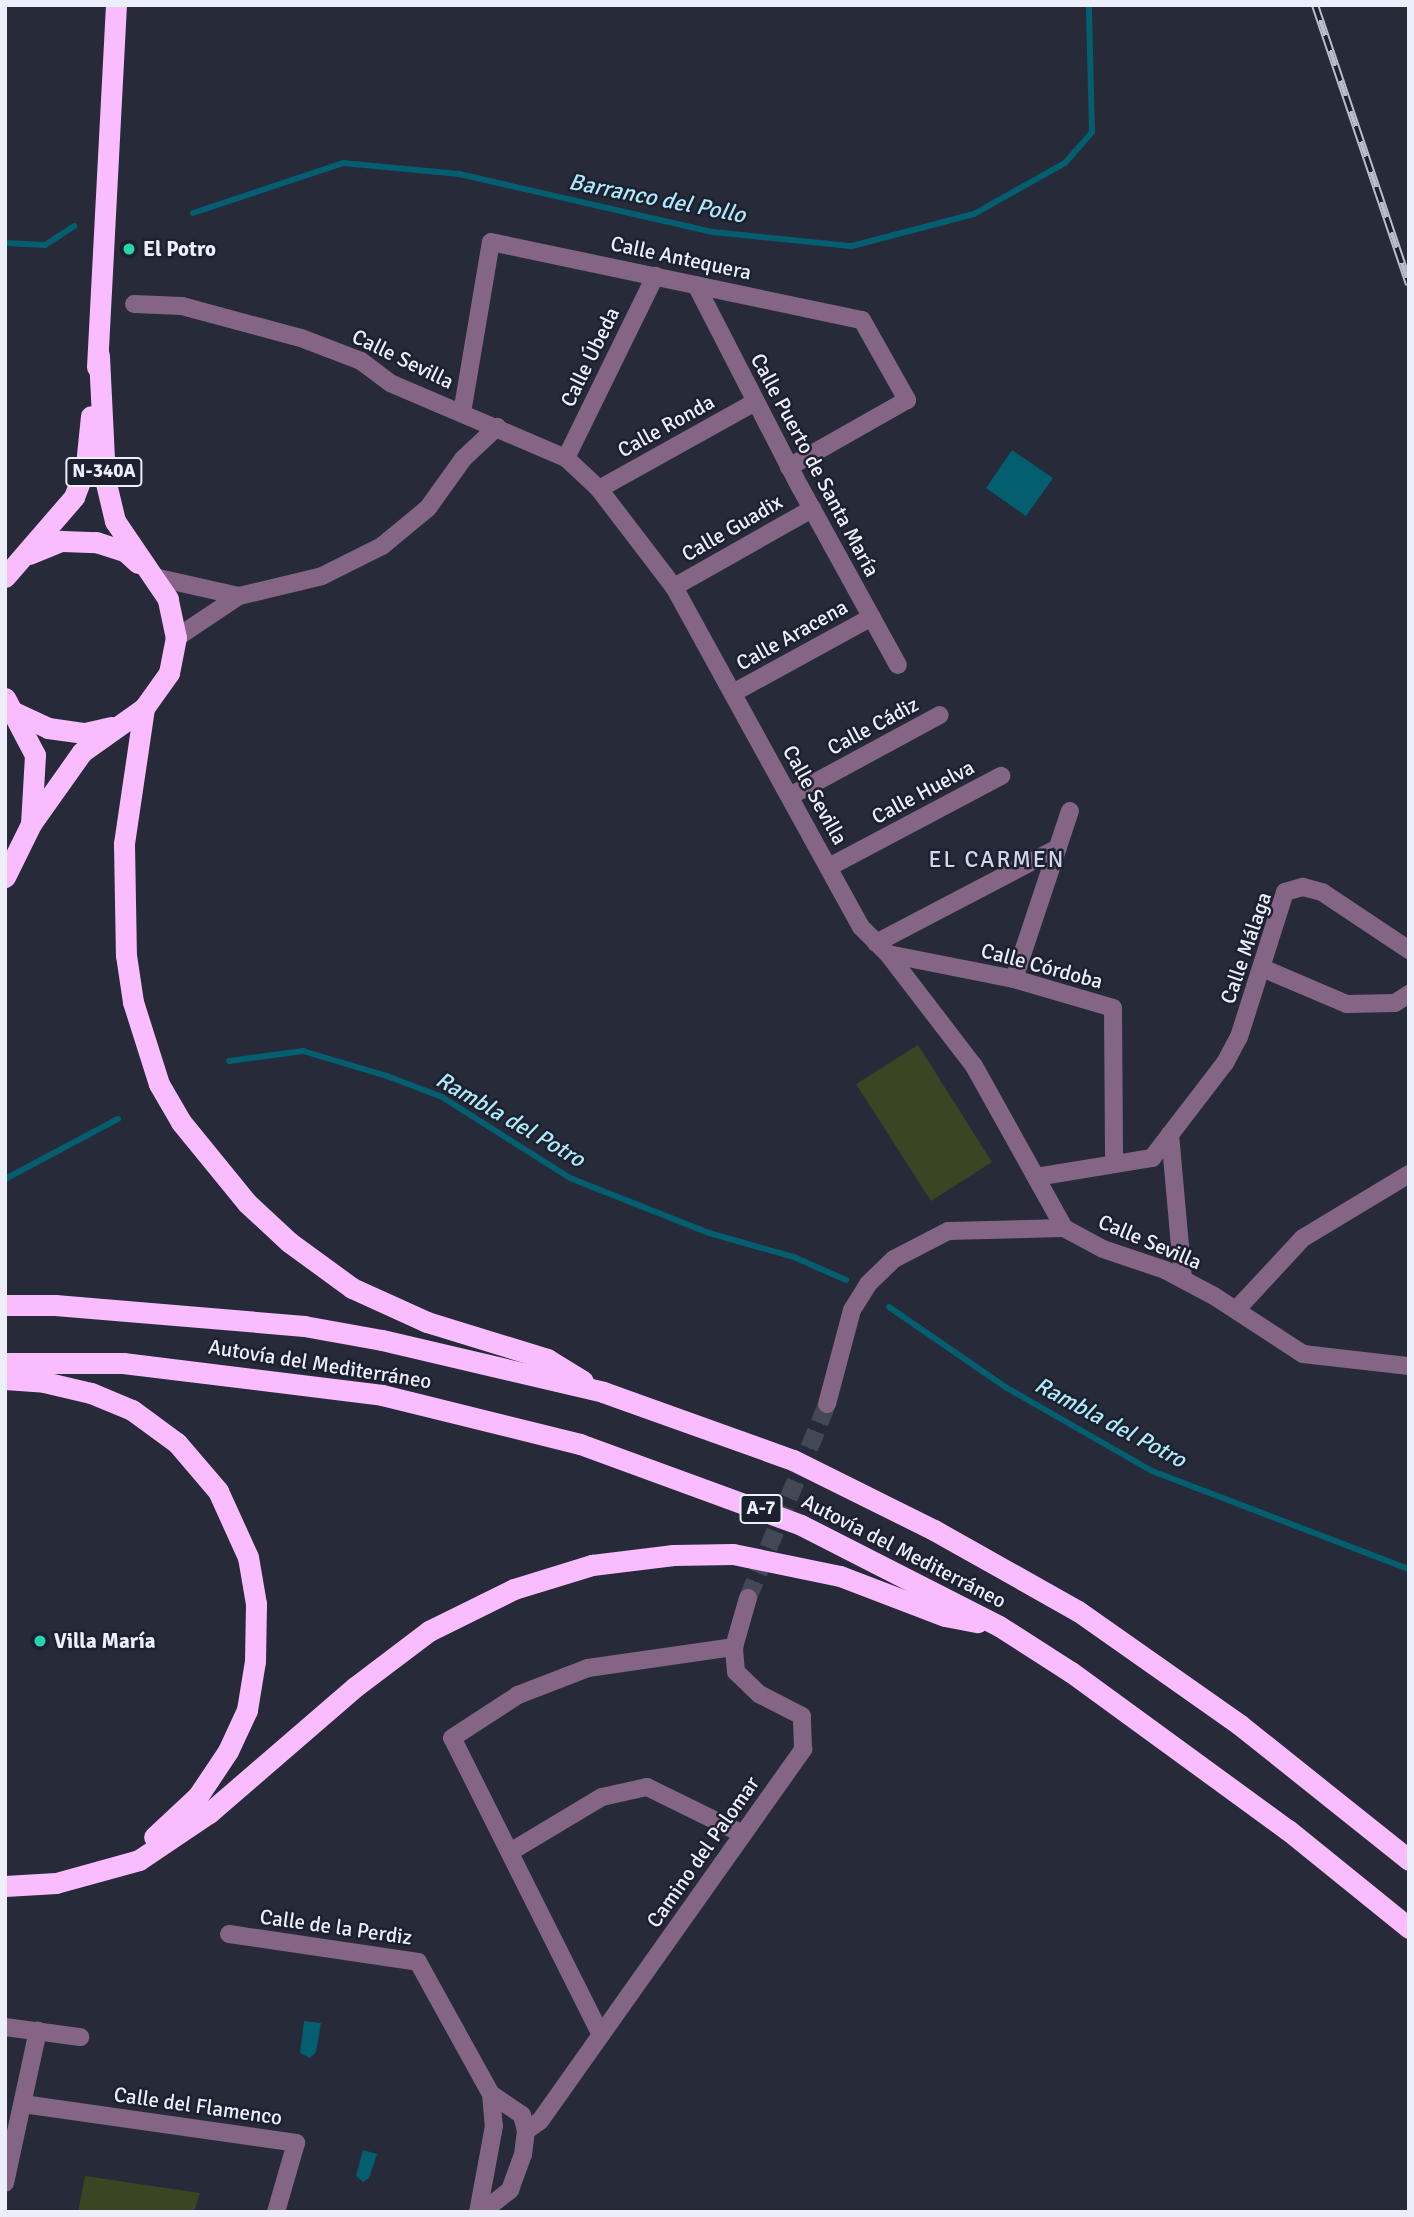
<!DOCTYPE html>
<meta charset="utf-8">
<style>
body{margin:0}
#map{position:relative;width:1414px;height:2217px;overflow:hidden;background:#262a39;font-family:Signika,sans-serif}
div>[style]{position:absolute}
.green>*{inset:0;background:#394623}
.water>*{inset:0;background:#035e70}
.stream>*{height:6px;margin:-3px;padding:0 3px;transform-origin:3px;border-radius:3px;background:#035e70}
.minor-tunnel>*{height:18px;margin-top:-9px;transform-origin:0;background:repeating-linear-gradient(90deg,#444856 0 18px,transparent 0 27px)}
.minor>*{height:18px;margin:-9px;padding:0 9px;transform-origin:9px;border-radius:9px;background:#846586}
.highway>*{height:21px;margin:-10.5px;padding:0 10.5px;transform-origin:10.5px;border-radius:10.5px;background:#f9bcfe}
.rail>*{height:8px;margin-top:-4px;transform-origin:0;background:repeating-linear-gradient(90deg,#1c202f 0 16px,#babeca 0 32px);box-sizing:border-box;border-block:2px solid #babeca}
.dots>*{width:19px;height:19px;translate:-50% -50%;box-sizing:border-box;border:4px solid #1c202f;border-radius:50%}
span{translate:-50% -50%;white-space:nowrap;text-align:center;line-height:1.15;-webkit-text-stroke:5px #1c202f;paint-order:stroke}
.shield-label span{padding:2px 5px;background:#1c202f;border:2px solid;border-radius:5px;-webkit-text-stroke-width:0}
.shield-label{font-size:19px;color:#eceffa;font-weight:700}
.poi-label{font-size:21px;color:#eceffa;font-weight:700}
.left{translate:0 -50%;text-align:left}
.street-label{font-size:21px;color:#eceffa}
.water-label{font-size:23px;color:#adeafb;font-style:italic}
.neighbourhood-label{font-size:23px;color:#d1d6eb;letter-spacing:2px}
.frame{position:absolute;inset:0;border:7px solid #eceffa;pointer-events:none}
</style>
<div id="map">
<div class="green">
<i style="clip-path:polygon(918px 1045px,992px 1162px,931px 1201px,856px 1084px)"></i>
<i style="clip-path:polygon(85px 2176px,200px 2193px,194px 2212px,78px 2212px)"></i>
</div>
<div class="water">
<i style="clip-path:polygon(1012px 450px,1053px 478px,1026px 516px,986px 488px)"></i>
<i style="clip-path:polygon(304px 2021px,321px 2023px,316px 2052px,310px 2058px,300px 2053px)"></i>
<i style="clip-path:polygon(363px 2150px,377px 2154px,369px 2178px,363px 2182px,356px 2176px)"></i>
</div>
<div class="stream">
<i style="left:193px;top:213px;width:158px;rotate:-18.4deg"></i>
<i style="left:343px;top:163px;width:117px;rotate:5.4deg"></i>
<i style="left:459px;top:174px;width:261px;rotate:12.9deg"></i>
<i style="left:713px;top:232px;width:140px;rotate:5.8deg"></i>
<i style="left:852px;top:246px;width:126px;rotate:-14.7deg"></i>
<i style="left:974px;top:214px;width:104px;rotate:-29.3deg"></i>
<i style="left:1065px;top:163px;width:41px;rotate:-48.9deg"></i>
<i style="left:1092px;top:132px;width:127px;rotate:-91.4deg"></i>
<i style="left:5px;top:243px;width:40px;rotate:2.9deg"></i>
<i style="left:45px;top:245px;width:35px;rotate:-33deg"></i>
<i style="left:229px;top:1061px;width:75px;rotate:-7.7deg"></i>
<i style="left:303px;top:1051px;width:88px;rotate:16.6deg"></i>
<i style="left:387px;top:1076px;width:59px;rotate:20.9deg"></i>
<i style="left:442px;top:1097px;width:151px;rotate:32.3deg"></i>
<i style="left:570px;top:1178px;width:149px;rotate:21.6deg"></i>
<i style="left:709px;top:1233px;width:88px;rotate:15.8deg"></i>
<i style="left:794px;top:1257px;width:57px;rotate:23.9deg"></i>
<i style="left:5px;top:1179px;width:128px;rotate:-28deg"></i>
<i style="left:889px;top:1307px;width:143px;rotate:34.5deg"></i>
<i style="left:1007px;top:1388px;width:167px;rotate:29.8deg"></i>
<i style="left:1152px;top:1471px;width:275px;rotate:20.9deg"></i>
</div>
<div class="minor-tunnel">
<i style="left:748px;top:1598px;width:209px;rotate:-67.8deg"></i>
</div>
<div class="minor">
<i style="left:696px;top:285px;width:227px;rotate:62.8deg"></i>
<i style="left:800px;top:487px;width:203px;rotate:61.2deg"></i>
<i style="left:134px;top:304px;width:48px;rotate:2.4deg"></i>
<i style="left:182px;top:306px;width:123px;rotate:15.1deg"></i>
<i style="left:301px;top:338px;width:64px;rotate:21deg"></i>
<i style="left:361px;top:361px;width:36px;rotate:37deg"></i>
<i style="left:390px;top:383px;width:191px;rotate:23.1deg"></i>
<i style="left:566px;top:458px;width:45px;rotate:43.2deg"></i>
<i style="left:599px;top:489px;width:123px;rotate:52.6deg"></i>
<i style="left:674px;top:587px;width:388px;rotate:61.2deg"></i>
<i style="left:861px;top:927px;width:38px;rotate:45deg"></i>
<i style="left:888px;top:954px;width:141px;rotate:52.5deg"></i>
<i style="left:974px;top:1066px;width:185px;rotate:60.9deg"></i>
<i style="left:1064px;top:1228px;width:44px;rotate:28.3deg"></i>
<i style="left:1103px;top:1249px;width:65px;rotate:18.7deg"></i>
<i style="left:1165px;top:1270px;width:55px;rotate:28deg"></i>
<i style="left:1214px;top:1296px;width:106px;rotate:33.1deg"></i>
<i style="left:1303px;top:1354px;width:107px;rotate:6.5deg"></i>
<i style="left:462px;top:413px;width:173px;rotate:-80.4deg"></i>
<i style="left:491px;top:242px;width:379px;rotate:11.9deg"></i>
<i style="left:862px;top:320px;width:92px;rotate:60.6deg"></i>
<i style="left:907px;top:400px;width:136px;rotate:150.4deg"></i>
<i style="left:566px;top:458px;width:203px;rotate:-63.9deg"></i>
<i style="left:599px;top:489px;width:179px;rotate:-29.1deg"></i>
<i style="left:154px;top:577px;width:87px;rotate:12.6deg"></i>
<i style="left:674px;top:587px;width:159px;rotate:-29.5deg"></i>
<i style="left:176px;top:638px;width:76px;rotate:-33.7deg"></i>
<i style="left:239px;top:596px;width:85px;rotate:-13.5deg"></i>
<i style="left:322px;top:576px;width:67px;rotate:-26.6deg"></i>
<i style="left:382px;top:546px;width:60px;rotate:-39.6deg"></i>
<i style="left:428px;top:508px;width:60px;rotate:-54.5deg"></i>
<i style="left:463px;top:459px;width:47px;rotate:-43.3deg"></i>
<i style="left:733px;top:693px;width:158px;rotate:-28.7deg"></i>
<i style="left:790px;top:796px;width:170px;rotate:-28.4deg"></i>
<i style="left:829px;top:867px;width:195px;rotate:-27.9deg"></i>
<i style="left:876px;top:943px;width:205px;rotate:-27.6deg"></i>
<i style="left:888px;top:954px;width:128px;rotate:11.2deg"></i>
<i style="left:1014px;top:979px;width:103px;rotate:16.3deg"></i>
<i style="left:1113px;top:1008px;width:156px;rotate:89.6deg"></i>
<i style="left:1262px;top:968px;width:92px;rotate:23deg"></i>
<i style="left:1347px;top:1004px;width:48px;rotate:-1.2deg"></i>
<i style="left:1395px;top:1003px;width:17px;rotate:-33deg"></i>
<i style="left:1014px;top:979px;width:177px;rotate:-71.6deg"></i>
<i style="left:1170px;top:1134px;width:146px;rotate:84.9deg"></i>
<i style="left:1036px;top:1177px;width:118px;rotate:-9.3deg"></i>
<i style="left:1152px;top:1158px;width:120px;rotate:-52.5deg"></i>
<i style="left:1225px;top:1063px;width:30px;rotate:-62deg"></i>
<i style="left:1239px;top:1037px;width:152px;rotate:-72.4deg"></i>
<i style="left:1285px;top:892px;width:19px;rotate:-16deg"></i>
<i style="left:1303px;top:887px;width:20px;rotate:15deg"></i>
<i style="left:1322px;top:892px;width:105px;rotate:33.7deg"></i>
<i style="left:1236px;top:1310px;width:98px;rotate:-47.1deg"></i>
<i style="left:1303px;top:1238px;width:124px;rotate:-31.1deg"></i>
<i style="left:827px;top:1404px;width:97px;rotate:-75.1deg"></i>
<i style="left:852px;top:1310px;width:31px;rotate:-58deg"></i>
<i style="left:868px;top:1284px;width:36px;rotate:-44deg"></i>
<i style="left:894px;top:1259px;width:61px;rotate:-27.4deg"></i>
<i style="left:948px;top:1231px;width:116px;rotate:-1.5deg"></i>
<i style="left:510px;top:1852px;width:107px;rotate:-30.9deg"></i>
<i style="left:602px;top:1797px;width:46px;rotate:-12.5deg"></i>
<i style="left:647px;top:1787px;width:107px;rotate:26.1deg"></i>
<i style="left:229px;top:1934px;width:191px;rotate:8.4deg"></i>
<i style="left:418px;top:1962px;width:151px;rotate:61.1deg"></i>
<i style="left:491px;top:2094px;width:32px;rotate:85deg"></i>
<i style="left:494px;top:2126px;width:87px;rotate:100.5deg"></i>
<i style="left:5px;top:2027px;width:76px;rotate:7.6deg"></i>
<i style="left:601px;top:2035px;width:332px;rotate:-116.6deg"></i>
<i style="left:452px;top:1738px;width:79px;rotate:-33.1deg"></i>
<i style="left:518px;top:1695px;width:75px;rotate:-21.1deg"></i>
<i style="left:588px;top:1668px;width:148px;rotate:-8.2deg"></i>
<i style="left:23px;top:2104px;width:276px;rotate:8.1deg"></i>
<i style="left:296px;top:2143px;width:72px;rotate:106.2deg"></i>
<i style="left:526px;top:2131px;width:17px;rotate:-36deg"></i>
<i style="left:540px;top:2121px;width:456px;rotate:-54.7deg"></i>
<i style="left:803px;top:1749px;width:33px;rotate:-92deg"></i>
<i style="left:802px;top:1716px;width:48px;rotate:-152.9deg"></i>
<i style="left:759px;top:1694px;width:32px;rotate:-136deg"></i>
<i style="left:736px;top:1672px;width:25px;rotate:-95deg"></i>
<i style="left:734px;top:1647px;width:51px;rotate:-74.1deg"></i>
<i style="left:5px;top:2183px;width:156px;rotate:-77.8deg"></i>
<i style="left:482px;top:2212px;width:36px;rotate:-38deg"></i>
<i style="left:510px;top:2190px;width:37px;rotate:-70deg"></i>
<i style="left:523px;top:2155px;width:24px;rotate:-83deg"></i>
<i style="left:526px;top:2131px;width:16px;rotate:-104deg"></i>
<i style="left:522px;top:2115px;width:37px;rotate:-146deg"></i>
</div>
<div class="highway">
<i style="left:97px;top:367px;width:362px;rotate:-87deg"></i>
<i style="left:29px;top:554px;width:35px;rotate:-22deg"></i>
<i style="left:62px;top:541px;width:34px;rotate:2deg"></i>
<i style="left:96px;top:542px;width:32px;rotate:18deg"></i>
<i style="left:126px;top:552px;width:16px;rotate:43deg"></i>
<i style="left:5px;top:577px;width:106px;rotate:-49.2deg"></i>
<i style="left:74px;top:497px;width:34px;rotate:-69deg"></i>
<i style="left:86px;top:465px;width:49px;rotate:-84.2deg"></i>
<i style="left:5px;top:698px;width:64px;rotate:62.2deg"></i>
<i style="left:35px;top:755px;width:69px;rotate:93.3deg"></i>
<i style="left:144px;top:708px;width:137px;rotate:98.4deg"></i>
<i style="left:124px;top:844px;width:111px;rotate:89deg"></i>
<i style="left:126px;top:955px;width:48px;rotate:81.5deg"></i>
<i style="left:133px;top:1002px;width:86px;rotate:72.4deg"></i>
<i style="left:159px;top:1084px;width:44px;rotate:59.9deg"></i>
<i style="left:181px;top:1122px;width:104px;rotate:50.8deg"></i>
<i style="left:247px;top:1203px;width:57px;rotate:42.9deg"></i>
<i style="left:289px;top:1242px;width:78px;rotate:36.1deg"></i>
<i style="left:352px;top:1288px;width:82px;rotate:24.4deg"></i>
<i style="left:427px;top:1322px;width:126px;rotate:17.1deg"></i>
<i style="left:547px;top:1359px;width:42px;rotate:31.4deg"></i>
<i style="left:16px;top:713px;width:35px;rotate:25deg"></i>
<i style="left:48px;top:728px;width:37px;rotate:8deg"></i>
<i style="left:85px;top:733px;width:27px;rotate:-13deg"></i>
<i style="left:5px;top:877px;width:59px;rotate:-63.9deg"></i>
<i style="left:31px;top:824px;width:88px;rotate:-54.7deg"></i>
<i style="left:82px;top:752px;width:76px;rotate:-35.4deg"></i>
<i style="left:144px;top:708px;width:43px;rotate:-54.5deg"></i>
<i style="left:169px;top:673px;width:36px;rotate:-79deg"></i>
<i style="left:176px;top:638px;width:40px;rotate:-102deg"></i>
<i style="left:168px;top:599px;width:94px;rotate:-124.2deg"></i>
<i style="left:115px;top:521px;width:43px;rotate:-103.4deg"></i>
<i style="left:105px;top:479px;width:124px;rotate:-92.8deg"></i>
<i style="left:5px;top:1305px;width:50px"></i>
<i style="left:55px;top:1305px;width:250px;rotate:4.8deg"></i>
<i style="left:304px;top:1326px;width:79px;rotate:10.2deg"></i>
<i style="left:382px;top:1340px;width:227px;rotate:13.2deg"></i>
<i style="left:603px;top:1392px;width:202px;rotate:19.7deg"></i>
<i style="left:793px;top:1460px;width:157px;rotate:26.4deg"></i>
<i style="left:934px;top:1530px;width:165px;rotate:29.4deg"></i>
<i style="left:1078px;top:1611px;width:198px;rotate:35.1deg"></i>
<i style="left:1240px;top:1725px;width:216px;rotate:38.6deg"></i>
<i style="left:5px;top:1363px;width:118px"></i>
<i style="left:123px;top:1363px;width:261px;rotate:7deg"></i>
<i style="left:382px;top:1395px;width:204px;rotate:13.9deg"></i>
<i style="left:580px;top:1444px;width:235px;rotate:20.1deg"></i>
<i style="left:801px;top:1525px;width:222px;rotate:27deg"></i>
<i style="left:999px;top:1626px;width:85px;rotate:32.6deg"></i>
<i style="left:1071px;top:1672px;width:268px;rotate:36.1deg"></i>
<i style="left:1288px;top:1830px;width:156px;rotate:39deg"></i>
<i style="left:5px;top:1379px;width:39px;rotate:4deg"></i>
<i style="left:44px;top:1382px;width:48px;rotate:13.2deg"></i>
<i style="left:91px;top:1393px;width:44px;rotate:22.5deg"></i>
<i style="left:132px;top:1410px;width:56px;rotate:36.3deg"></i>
<i style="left:177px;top:1443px;width:63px;rotate:49.5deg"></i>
<i style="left:218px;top:1491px;width:72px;rotate:65.6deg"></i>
<i style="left:248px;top:1557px;width:48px;rotate:80.3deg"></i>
<i style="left:256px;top:1604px;width:57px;rotate:91deg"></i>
<i style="left:255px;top:1661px;width:50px;rotate:99.3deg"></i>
<i style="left:247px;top:1710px;width:45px;rotate:114.9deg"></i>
<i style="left:228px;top:1751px;width:54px;rotate:123.7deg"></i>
<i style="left:198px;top:1796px;width:60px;rotate:137deg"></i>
<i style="left:5px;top:1886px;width:51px;rotate:-3.4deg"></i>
<i style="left:56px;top:1883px;width:86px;rotate:-15.5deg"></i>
<i style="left:139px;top:1860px;width:84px;rotate:-33.9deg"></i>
<i style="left:209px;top:1813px;width:193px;rotate:-40.8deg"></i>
<i style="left:355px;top:1687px;width:93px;rotate:-37.1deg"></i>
<i style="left:429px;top:1631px;width:95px;rotate:-26.3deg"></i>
<i style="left:514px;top:1589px;width:82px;rotate:-17.1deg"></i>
<i style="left:592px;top:1565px;width:82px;rotate:-7deg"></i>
<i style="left:673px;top:1555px;width:60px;rotate:-1deg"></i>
<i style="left:733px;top:1554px;width:109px;rotate:11.6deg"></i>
<i style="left:840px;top:1576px;width:112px;rotate:20.9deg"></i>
<i style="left:945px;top:1616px;width:33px;rotate:11deg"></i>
</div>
<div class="rail">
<i style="left:1315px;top:5px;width:295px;rotate:71.4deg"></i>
</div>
<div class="dots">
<i style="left:129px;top:249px;background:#26d5ae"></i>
<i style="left:40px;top:1641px;background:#26d5ae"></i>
</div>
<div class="shield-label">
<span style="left:104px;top:472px">N-340A</span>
<span style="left:761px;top:1509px">A-7</span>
</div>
<div class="poi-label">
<span class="left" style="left:143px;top:249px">El Potro</span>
<span class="left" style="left:54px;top:1641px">Villa María</span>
</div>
<div class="street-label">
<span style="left:681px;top:258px;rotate:12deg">Calle Antequera</span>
<span style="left:590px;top:357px;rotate:-64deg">Calle Úbeda</span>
<span style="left:403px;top:359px;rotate:26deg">Calle Sevilla</span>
<span style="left:666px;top:426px;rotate:-29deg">Calle Ronda</span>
<span style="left:815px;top:465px;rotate:62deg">Calle Puerto de Santa María</span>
<span style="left:732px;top:528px;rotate:-30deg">Calle Guadix</span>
<span style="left:792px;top:635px;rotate:-29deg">Calle Aracena</span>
<span style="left:873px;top:726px;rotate:-28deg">Calle Cádiz</span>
<span style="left:923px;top:792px;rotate:-28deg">Calle Huelva</span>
<span style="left:815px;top:795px;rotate:61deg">Calle Sevilla</span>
<span style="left:1246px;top:948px;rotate:-71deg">Calle Málaga</span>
<span style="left:1042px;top:966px;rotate:15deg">Calle Córdoba</span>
<span style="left:1150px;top:1242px;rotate:23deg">Calle Sevilla</span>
<span style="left:320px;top:1364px;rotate:9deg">Autovía del Mediterráneo</span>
<span style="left:904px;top:1551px;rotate:27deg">Autovía del Mediterráneo</span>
<span style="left:703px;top:1852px;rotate:-55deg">Camino del Palomar</span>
<span style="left:336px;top:1927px;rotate:8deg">Calle de la Perdiz</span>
<span style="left:198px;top:2106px;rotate:8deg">Calle del Flamenco</span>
</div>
<div class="water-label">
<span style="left:657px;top:199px;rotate:11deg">Barranco del Pollo</span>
<span style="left:510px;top:1120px;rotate:30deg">Rambla del Potro</span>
<span style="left:1110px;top:1423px;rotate:28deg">Rambla del Potro</span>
</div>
<div class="neighbourhood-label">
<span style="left:997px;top:860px">EL CARMEN</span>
</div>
<div class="frame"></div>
</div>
